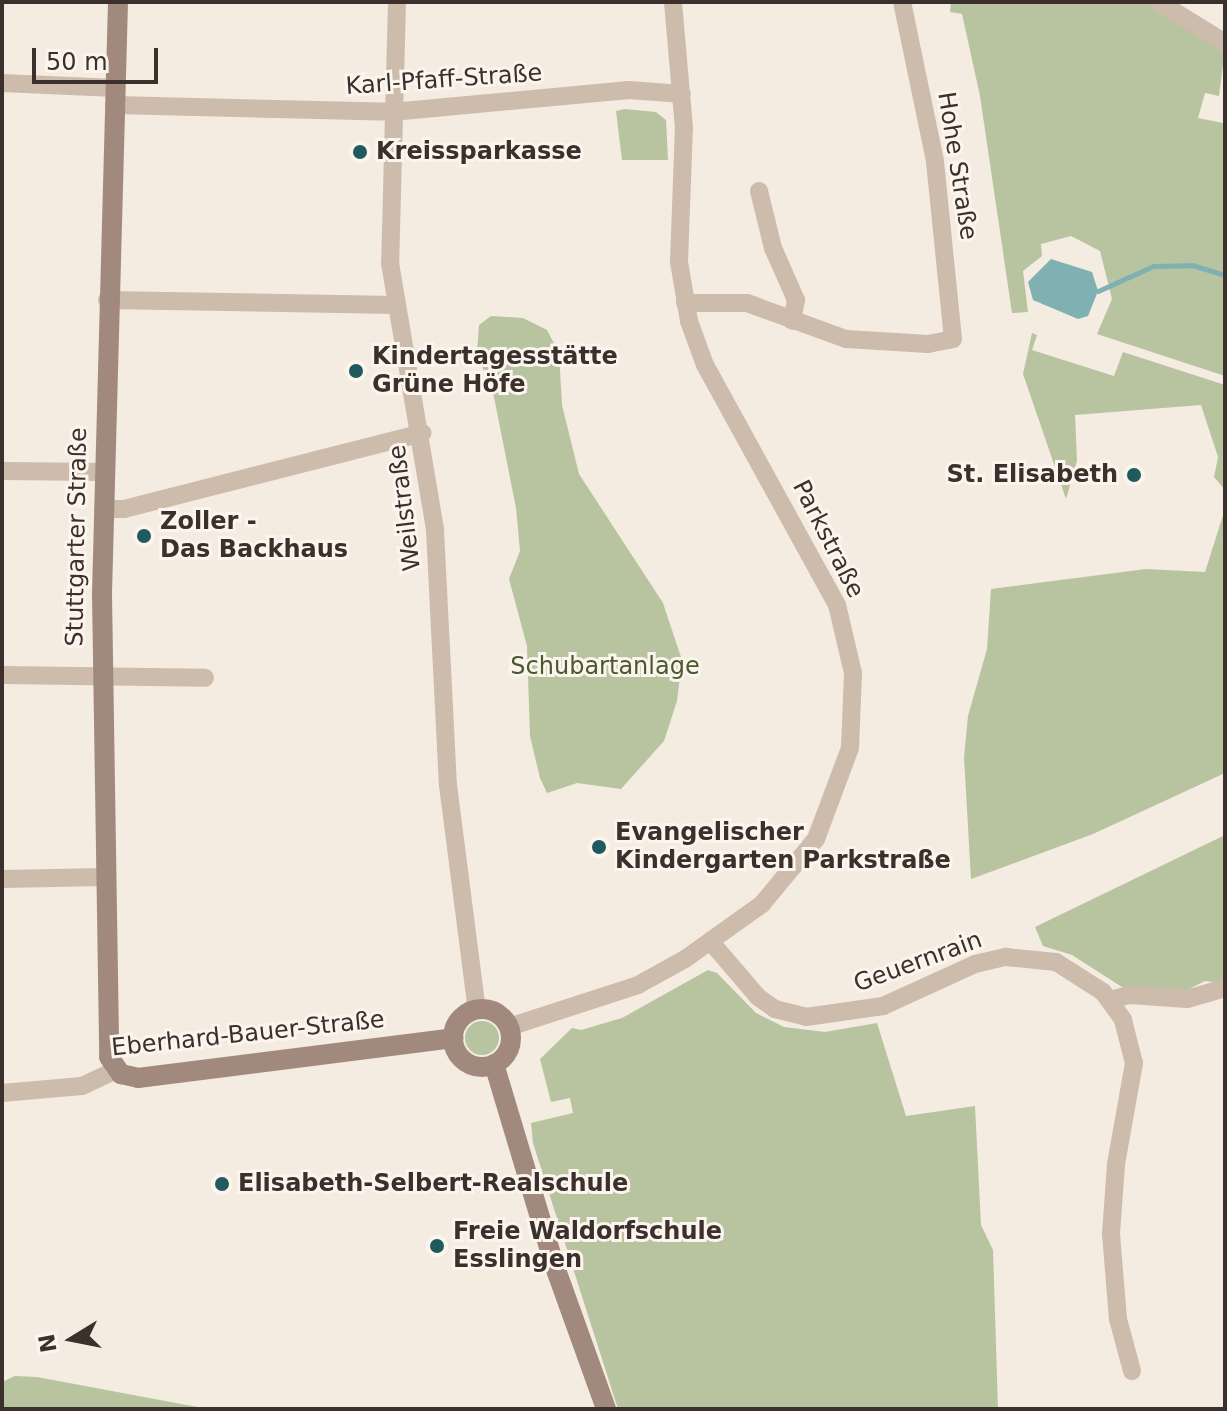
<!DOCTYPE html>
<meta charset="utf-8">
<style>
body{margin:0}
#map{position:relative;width:1227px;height:1411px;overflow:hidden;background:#f4ebe1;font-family:"DejaVu Sans",sans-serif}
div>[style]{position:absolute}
.green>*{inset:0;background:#b8c4a0}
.round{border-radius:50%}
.water>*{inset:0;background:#7fb0b2}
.stream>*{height:5px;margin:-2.5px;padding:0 2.5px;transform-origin:2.5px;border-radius:2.5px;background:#7fb0b2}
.street>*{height:18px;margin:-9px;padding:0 9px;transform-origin:9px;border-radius:9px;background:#cdbbac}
.secondary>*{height:20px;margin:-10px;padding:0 10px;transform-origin:10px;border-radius:10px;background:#a18a7d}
.secondary>.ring{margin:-10px;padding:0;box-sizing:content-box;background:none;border:20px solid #a18a7d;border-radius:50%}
.dots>*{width:22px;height:22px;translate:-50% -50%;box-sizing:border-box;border:4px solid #fbf5ee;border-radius:50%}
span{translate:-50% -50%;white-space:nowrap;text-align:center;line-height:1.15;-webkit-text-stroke:6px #fbf5ee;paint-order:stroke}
.street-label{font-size:24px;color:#3b302b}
.poi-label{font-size:24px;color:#3b302b;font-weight:700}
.left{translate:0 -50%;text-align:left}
.right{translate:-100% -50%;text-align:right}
.park-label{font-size:24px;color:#4a5a2e}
.frame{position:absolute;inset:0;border:4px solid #3b302b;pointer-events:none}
.north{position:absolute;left:32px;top:1299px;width:80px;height:80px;-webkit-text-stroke:6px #fbf5ee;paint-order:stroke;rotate:260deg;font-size:22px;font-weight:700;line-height:32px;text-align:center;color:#3b302b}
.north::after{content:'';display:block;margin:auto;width:28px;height:36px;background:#3b302b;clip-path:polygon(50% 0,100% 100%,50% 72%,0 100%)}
.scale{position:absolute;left:32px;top:48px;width:126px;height:36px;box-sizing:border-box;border:4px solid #3b302b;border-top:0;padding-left:10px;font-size:24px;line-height:28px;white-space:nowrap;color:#3b302b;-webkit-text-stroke:6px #fbf5ee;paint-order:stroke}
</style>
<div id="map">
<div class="green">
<i style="clip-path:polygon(951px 2px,1151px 2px,1225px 49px,1219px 96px,1205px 93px,1198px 118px,1223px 123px,1225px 139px,1225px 376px,1097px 334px,1112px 299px,1100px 251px,1071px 236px,1041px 244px,1042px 256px,1023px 271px,1028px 312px,1012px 313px,980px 96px,962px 14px,950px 12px)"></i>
<i style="clip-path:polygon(625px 109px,656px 112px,666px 120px,668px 160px,622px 160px,616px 111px)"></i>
<i style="clip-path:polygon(491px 316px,523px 318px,547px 330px,559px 353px,562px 405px,579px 474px,663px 603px,682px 660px,677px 701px,664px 741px,621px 789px,577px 783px,547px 793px,540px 778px,530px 736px,527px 646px,509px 579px,520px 551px,516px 508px,494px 397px,477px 353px,479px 325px)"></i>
<i style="clip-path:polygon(1032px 333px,1037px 335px,1032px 350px,1114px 376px,1123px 352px,1225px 385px,1225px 490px,1214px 477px,1218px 457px,1201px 405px,1075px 415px,1077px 461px,1066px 499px,1023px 374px)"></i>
<i style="clip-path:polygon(1225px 509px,1225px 773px,1093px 834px,971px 879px,964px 757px,968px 716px,987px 649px,991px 589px,1146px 569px,1205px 572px)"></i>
<i style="clip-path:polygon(1225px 835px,1225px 984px,1205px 981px,1187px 990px,1125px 989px,1072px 955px,1043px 946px,1035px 927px)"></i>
<i style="clip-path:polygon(708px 970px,717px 973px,756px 1013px,784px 1027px,825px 1032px,877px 1023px,906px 1116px,975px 1106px,981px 1225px,993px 1250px,998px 1409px,618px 1409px,533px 1143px,531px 1123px,573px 1113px,570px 1098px,551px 1102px,540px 1059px,572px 1028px,581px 1030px,622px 1018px)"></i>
<i class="round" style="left:465px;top:1021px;width:34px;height:34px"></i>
<i style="clip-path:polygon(15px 1376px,37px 1377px,208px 1409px,2px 1409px,2px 1382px)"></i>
</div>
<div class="water">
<i style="clip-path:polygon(1051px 259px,1092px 272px,1098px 291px,1088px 316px,1078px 319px,1033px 300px,1028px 282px)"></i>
</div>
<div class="stream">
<i style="left:1098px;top:291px;width:60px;rotate:-24.4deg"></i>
<i style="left:1153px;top:266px;width:39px;rotate:-1deg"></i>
<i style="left:1192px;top:265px;width:34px;rotate:17deg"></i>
</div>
<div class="street">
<i style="left:397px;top:2px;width:261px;rotate:91.5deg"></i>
<i style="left:390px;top:263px;width:271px;rotate:80.4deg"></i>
<i style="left:435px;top:530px;width:255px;rotate:87.1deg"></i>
<i style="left:448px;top:785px;width:227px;rotate:82.7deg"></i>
<i style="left:1159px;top:2px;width:78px;rotate:31.8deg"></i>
<i style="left:2px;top:83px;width:113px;rotate:2.5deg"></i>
<i style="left:114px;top:105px;width:278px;rotate:1.4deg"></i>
<i style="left:392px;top:112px;width:238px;rotate:-5.3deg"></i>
<i style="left:629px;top:90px;width:53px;rotate:4.3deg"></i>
<i style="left:759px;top:191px;width:59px;rotate:76.2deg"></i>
<i style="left:773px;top:248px;width:57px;rotate:66.1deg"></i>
<i style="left:796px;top:300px;width:21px;rotate:101deg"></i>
<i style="left:107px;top:300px;width:289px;rotate:1deg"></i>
<i style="left:685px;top:303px;width:62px"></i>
<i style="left:747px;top:303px;width:105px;rotate:20deg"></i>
<i style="left:846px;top:339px;width:82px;rotate:3.5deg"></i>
<i style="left:928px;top:344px;width:25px;rotate:-11deg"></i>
<i style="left:953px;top:339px;width:179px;rotate:-95.8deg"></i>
<i style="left:935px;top:161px;width:162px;rotate:-101.7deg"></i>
<i style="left:2px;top:471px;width:101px;rotate:0.6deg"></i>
<i style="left:103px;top:509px;width:21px"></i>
<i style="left:124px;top:509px;width:308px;rotate:-14.3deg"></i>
<i style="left:2px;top:675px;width:203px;rotate:0.8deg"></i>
<i style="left:2px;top:879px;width:102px;rotate:-1.1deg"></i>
<i style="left:711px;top:942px;width:72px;rotate:49.5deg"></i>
<i style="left:758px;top:997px;width:21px;rotate:35deg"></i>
<i style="left:775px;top:1009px;width:32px;rotate:14deg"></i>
<i style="left:806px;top:1017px;width:78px;rotate:-8.1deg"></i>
<i style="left:883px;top:1006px;width:101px;rotate:-24.5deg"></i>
<i style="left:975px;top:964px;width:32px;rotate:-13deg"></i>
<i style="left:1006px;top:957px;width:50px;rotate:5.7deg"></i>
<i style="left:1056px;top:962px;width:56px;rotate:32.6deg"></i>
<i style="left:1103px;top:992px;width:34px;rotate:54deg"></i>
<i style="left:1123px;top:1020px;width:44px;rotate:75.7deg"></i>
<i style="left:1134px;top:1063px;width:103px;rotate:100.1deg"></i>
<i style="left:1116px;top:1164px;width:70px;rotate:94.1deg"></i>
<i style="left:1111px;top:1234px;width:85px;rotate:85.3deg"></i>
<i style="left:1118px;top:1319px;width:54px;rotate:74.9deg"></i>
<i style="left:1110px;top:1000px;width:20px;rotate:-15deg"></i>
<i style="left:1129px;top:995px;width:58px;rotate:3.9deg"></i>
<i style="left:1187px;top:999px;width:40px;rotate:-16deg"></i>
<i style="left:509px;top:1027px;width:136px;rotate:-18deg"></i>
<i style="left:638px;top:985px;width:54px;rotate:-29deg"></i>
<i style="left:685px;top:959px;width:95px;rotate:-35.5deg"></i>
<i style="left:762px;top:904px;width:85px;rotate:-50.3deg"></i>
<i style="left:816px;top:839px;width:97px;rotate:-69.5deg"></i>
<i style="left:850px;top:748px;width:75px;rotate:-87.7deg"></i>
<i style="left:853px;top:673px;width:70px;rotate:-103.2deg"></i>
<i style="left:837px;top:605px;width:274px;rotate:-118.8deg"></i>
<i style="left:705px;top:365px;width:47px;rotate:-110deg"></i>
<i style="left:689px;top:321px;width:60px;rotate:-99.6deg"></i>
<i style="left:679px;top:262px;width:134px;rotate:-87.9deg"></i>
<i style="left:684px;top:128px;width:126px;rotate:-95deg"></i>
<i style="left:2px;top:1093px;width:80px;rotate:-5deg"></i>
<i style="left:82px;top:1086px;width:38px;rotate:-25deg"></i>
</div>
<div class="secondary">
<i style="left:118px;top:2px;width:592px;rotate:91.55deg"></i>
<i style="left:102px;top:594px;width:463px;rotate:89.1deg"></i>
<i style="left:109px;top:1057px;width:21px;rotate:55deg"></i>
<i style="left:121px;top:1074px;width:17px;rotate:13deg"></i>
<i style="left:138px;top:1078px;width:318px;rotate:-7.2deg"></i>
<i class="ring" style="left:453px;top:1009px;width:38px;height:38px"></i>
<i style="left:494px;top:1064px;width:212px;rotate:73.3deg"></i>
<i style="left:555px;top:1267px;width:151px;rotate:70.2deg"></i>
</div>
<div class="dots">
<i style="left:360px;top:152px;background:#1f5a5e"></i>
<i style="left:356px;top:371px;background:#1f5a5e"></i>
<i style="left:1134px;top:475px;background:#1f5a5e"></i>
<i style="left:144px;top:536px;background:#1f5a5e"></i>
<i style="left:599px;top:847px;background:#1f5a5e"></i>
<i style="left:222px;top:1184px;background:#1f5a5e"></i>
<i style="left:437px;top:1246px;background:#1f5a5e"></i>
</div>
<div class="street-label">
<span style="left:444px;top:80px;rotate:-4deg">Karl-Pfaff-Straße</span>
<span style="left:957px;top:166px;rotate:81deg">Hohe Straße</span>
<span style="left:405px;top:508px;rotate:-97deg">Weilstraße</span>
<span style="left:77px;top:537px;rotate:-89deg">Stuttgarter Straße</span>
<span style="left:828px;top:539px;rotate:63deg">Parkstraße</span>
<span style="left:918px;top:962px;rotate:-20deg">Geuernrain</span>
<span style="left:248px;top:1034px;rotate:-6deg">Eberhard-Bauer-Straße</span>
</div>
<div class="poi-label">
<span class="left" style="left:376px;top:152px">Kreissparkasse</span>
<span class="left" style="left:372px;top:371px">Kindertagesstätte<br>Grüne Höfe</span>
<span class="right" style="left:1118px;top:475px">St. Elisabeth</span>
<span class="left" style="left:160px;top:536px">Zoller -<br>Das Backhaus</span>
<span class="left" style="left:615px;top:847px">Evangelischer<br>Kindergarten Parkstraße</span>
<span class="left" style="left:238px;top:1184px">Elisabeth-Selbert-Realschule</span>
<span class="left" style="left:453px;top:1246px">Freie Waldorfschule<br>Esslingen</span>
</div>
<div class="park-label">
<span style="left:605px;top:667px">Schubartanlage</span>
</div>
<div class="frame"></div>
<div class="north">N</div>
<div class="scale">50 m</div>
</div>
